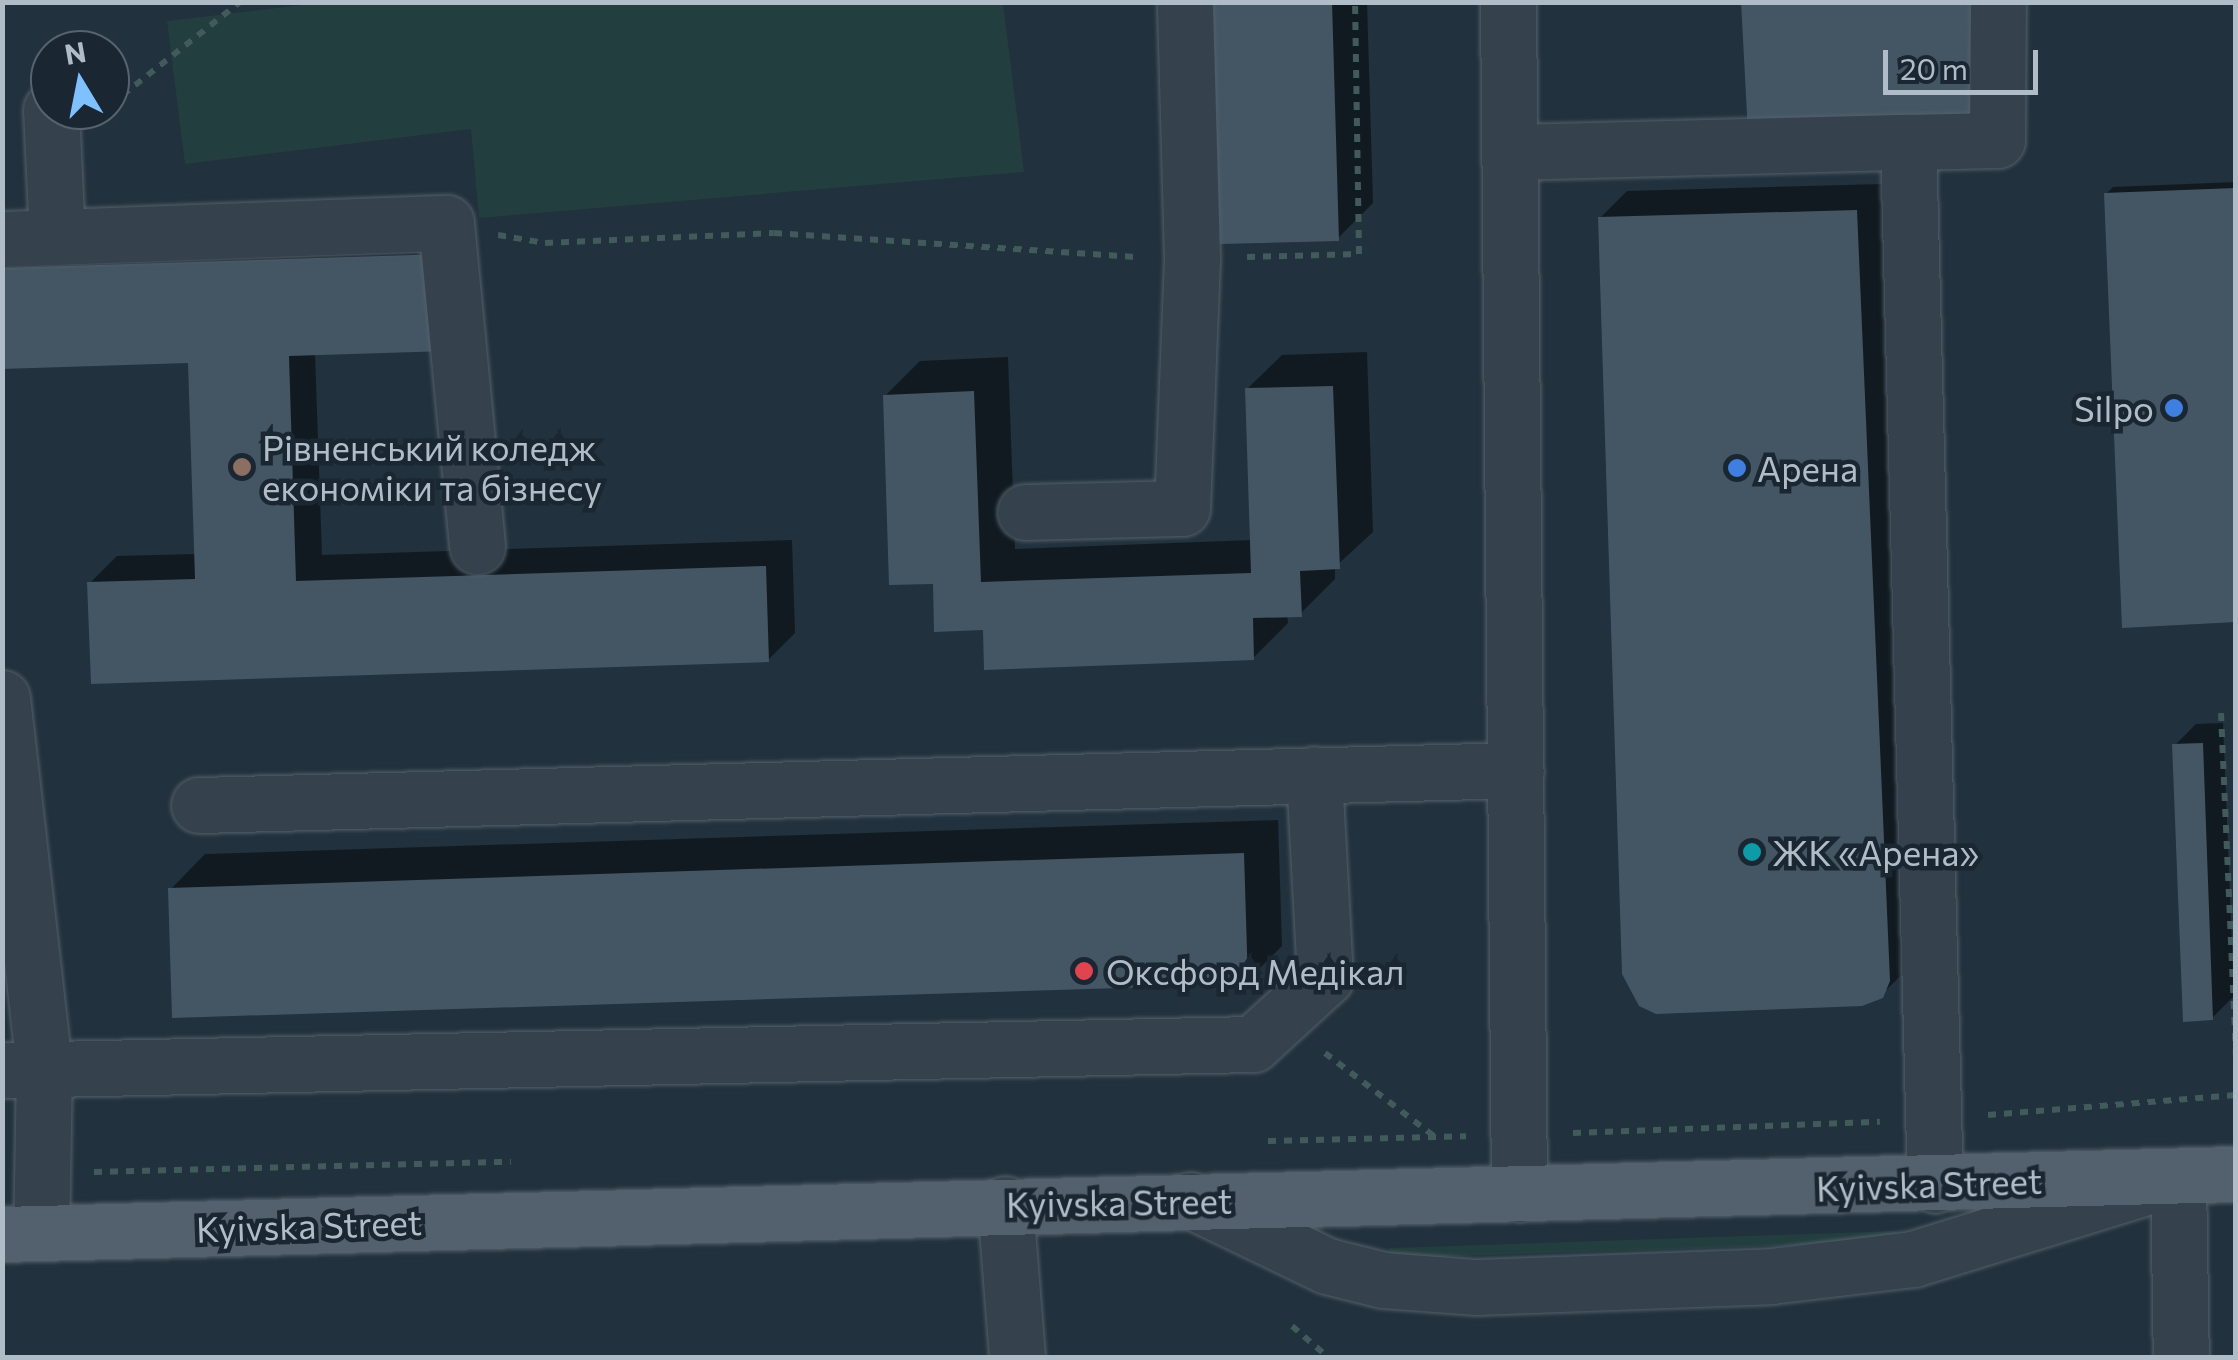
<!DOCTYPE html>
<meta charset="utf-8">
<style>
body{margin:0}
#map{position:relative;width:2238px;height:1360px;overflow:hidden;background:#21313d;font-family:Commissioner,sans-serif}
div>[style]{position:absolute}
.green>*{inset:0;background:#233e3e}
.shadow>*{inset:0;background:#0007}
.building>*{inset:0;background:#445664}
.path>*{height:6px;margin-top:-3px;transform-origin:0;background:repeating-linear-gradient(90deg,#415a5a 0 8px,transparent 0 16px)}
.roads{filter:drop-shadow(0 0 2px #53606b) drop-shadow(0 0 2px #53606b)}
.minor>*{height:55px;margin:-27.5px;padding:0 27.5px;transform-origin:27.5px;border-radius:27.5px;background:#35424d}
.major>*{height:55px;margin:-27.5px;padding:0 27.5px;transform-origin:27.5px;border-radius:27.5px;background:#52616d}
.dots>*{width:28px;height:28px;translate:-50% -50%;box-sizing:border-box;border:5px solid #1a2732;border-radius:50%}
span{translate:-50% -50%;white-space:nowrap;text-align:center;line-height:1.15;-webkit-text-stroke:9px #1a2732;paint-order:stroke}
.poi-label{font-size:35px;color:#b0bdc9}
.right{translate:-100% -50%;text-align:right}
.left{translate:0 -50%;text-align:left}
.street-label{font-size:35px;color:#b0bdc9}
.frame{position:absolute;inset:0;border:5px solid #b0bdc9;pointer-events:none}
.north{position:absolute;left:30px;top:30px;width:100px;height:100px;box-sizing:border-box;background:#1a2732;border:2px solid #56636e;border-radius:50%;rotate:350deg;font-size:28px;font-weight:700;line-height:40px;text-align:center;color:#b0bdc9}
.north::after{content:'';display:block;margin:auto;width:35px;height:45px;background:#7fc1ff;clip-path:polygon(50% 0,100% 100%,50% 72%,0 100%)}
.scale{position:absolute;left:1883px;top:50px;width:155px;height:45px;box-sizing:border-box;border:5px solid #b0bdc9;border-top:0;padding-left:12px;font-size:30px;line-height:35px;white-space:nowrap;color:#b0bdc9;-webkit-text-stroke:8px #1a2732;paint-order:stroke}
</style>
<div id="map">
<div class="green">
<i style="clip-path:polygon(318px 3px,1003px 3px,1024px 172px,479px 218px,471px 129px,185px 164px,167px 21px)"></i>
<i style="clip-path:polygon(1893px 1231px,1899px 1234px,1895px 1242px,1390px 1258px,1389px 1248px)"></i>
</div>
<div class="shadow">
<i style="clip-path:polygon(1216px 2px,1367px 2px,1373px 203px,1338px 238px)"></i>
<i style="clip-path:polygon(2236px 182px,2236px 620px,2106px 194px,2113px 187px)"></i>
<i style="clip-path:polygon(1883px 184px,1925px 952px,1881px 995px,1600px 218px,1627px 191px)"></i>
<i style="clip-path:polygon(470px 228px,315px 353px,322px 555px,792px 540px,795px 633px,768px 660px,90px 583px,117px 556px,196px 554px,190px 360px,2px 366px,2px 252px)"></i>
<i style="clip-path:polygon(1367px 352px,1373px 532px,1335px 567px,1335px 579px,1300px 614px,1287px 614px,1288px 623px,1253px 658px,985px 627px,935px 581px,885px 396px,920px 361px,1008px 357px,1015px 549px,1252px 540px,1247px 389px,1282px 355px)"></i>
<i style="clip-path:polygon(2223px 723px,2234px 996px,2212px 1018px,2175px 745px,2196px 724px)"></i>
<i style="clip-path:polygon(1278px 820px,1282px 946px,1247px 981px,171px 889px,205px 854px)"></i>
</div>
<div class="building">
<i style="clip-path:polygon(1213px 2px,1332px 2px,1339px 241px,1220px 244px)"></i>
<i style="clip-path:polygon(1741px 2px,1976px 2px,1983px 119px,1748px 133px)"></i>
<i style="clip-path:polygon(2236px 188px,2236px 622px,2122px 628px,2104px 193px)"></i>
<i style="clip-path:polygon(1857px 210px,1890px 981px,1883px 998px,1862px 1006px,1656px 1014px,1639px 1006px,1622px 974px,1598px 217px)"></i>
<i style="clip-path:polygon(445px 254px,448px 351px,289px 356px,296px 581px,766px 566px,769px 662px,91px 684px,87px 582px,195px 579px,188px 363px,2px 369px,2px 268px)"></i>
<i style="clip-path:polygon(1333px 386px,1340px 569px,1300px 571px,1302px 617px,1253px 618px,1254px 660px,984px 670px,983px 630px,934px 632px,933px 584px,889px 585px,883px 395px,974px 391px,981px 582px,1251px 573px,1245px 388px)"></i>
<i style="clip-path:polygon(2203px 743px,2213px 1020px,2183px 1022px,2172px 744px)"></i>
<i style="clip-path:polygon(1244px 853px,1248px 984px,172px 1018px,168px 888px)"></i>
</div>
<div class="path">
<i style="left:110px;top:105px;width:166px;rotate:-38.4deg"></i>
<i style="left:498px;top:235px;width:48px;rotate:9.7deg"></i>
<i style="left:545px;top:243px;width:229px;rotate:-2.5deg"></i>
<i style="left:774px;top:233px;width:366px;rotate:3.8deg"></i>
<i style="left:1247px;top:257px;width:112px;rotate:-1.5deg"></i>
<i style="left:1359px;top:254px;width:252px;rotate:-90.9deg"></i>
<i style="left:2221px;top:713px;width:347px;rotate:87.5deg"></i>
<i style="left:1325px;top:1053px;width:137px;rotate:37.3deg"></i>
<i style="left:1988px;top:1115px;width:249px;rotate:-4.6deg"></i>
<i style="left:1573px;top:1133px;width:307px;rotate:-2.1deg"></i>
<i style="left:1268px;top:1141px;width:198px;rotate:-1.4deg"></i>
<i style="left:94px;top:1172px;width:417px;rotate:-1.4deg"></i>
<i style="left:1292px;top:1326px;width:49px;rotate:40.9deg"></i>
</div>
<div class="roads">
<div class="minor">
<i style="left:1508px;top:2px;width:1192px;rotate:89.47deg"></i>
<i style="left:51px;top:110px;width:126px;rotate:87.3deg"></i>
<i style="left:1908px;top:142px;width:89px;rotate:-1.3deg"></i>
<i style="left:1997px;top:140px;width:138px;rotate:-89.6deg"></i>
<i style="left:1513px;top:152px;width:395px;rotate:-1.5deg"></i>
<i style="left:1908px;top:142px;width:1043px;rotate:88.52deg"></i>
<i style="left:2px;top:239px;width:444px;rotate:-2.1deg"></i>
<i style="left:446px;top:223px;width:325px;rotate:84.5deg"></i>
<i style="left:1025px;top:512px;width:157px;rotate:-1.5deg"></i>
<i style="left:1182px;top:508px;width:249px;rotate:-87.7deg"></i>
<i style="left:1192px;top:259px;width:257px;rotate:-91.6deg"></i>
<i style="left:2px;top:698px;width:373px;rotate:83.5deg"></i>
<i style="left:44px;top:1069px;width:164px;rotate:91deg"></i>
<i style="left:199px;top:805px;width:1317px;rotate:-1.52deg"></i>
<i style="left:2px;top:1070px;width:1251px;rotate:-1.19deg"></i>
<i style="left:1253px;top:1044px;width:98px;rotate:-42.5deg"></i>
<i style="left:1325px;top:978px;width:204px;rotate:-93.1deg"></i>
<i style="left:1190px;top:1200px;width:152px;rotate:25.7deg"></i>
<i style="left:1327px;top:1266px;width:58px;rotate:14deg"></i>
<i style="left:1383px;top:1280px;width:94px;rotate:4.3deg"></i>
<i style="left:1477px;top:1287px;width:294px;rotate:-2.1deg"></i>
<i style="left:1771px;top:1276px;width:143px;rotate:-6.8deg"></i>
<i style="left:1913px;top:1259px;width:277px;rotate:-17.2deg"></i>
<i style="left:2178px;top:1177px;width:181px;rotate:89.1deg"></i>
<i style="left:1005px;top:1204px;width:154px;rotate:85.5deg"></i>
</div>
<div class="major">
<i style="left:2px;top:1234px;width:2235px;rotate:-1.54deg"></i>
</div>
</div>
<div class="dots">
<i style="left:2174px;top:408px;background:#3f7fe0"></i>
<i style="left:242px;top:467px;background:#8d6e63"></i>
<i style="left:1737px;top:468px;background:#3f7fe0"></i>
<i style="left:1752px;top:852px;background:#0f9aa8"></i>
<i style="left:1084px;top:971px;background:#e0444e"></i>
</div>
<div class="poi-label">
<span class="right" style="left:2154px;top:408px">Silpo</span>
<span class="left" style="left:262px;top:467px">Рівненський коледж<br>економіки та бізнесу</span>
<span class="left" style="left:1757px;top:468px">Арена</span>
<span class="left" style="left:1772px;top:852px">ЖК «Арена»</span>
<span class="left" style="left:1106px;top:971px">Оксфорд Медікал</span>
</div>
<div class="street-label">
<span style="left:1929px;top:1184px;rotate:-2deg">Kyivska Street</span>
<span style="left:1119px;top:1202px;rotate:-1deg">Kyivska Street</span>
<span style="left:309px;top:1225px;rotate:-2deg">Kyivska Street</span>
</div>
<div class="frame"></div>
<div class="north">N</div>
<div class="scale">20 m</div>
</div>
